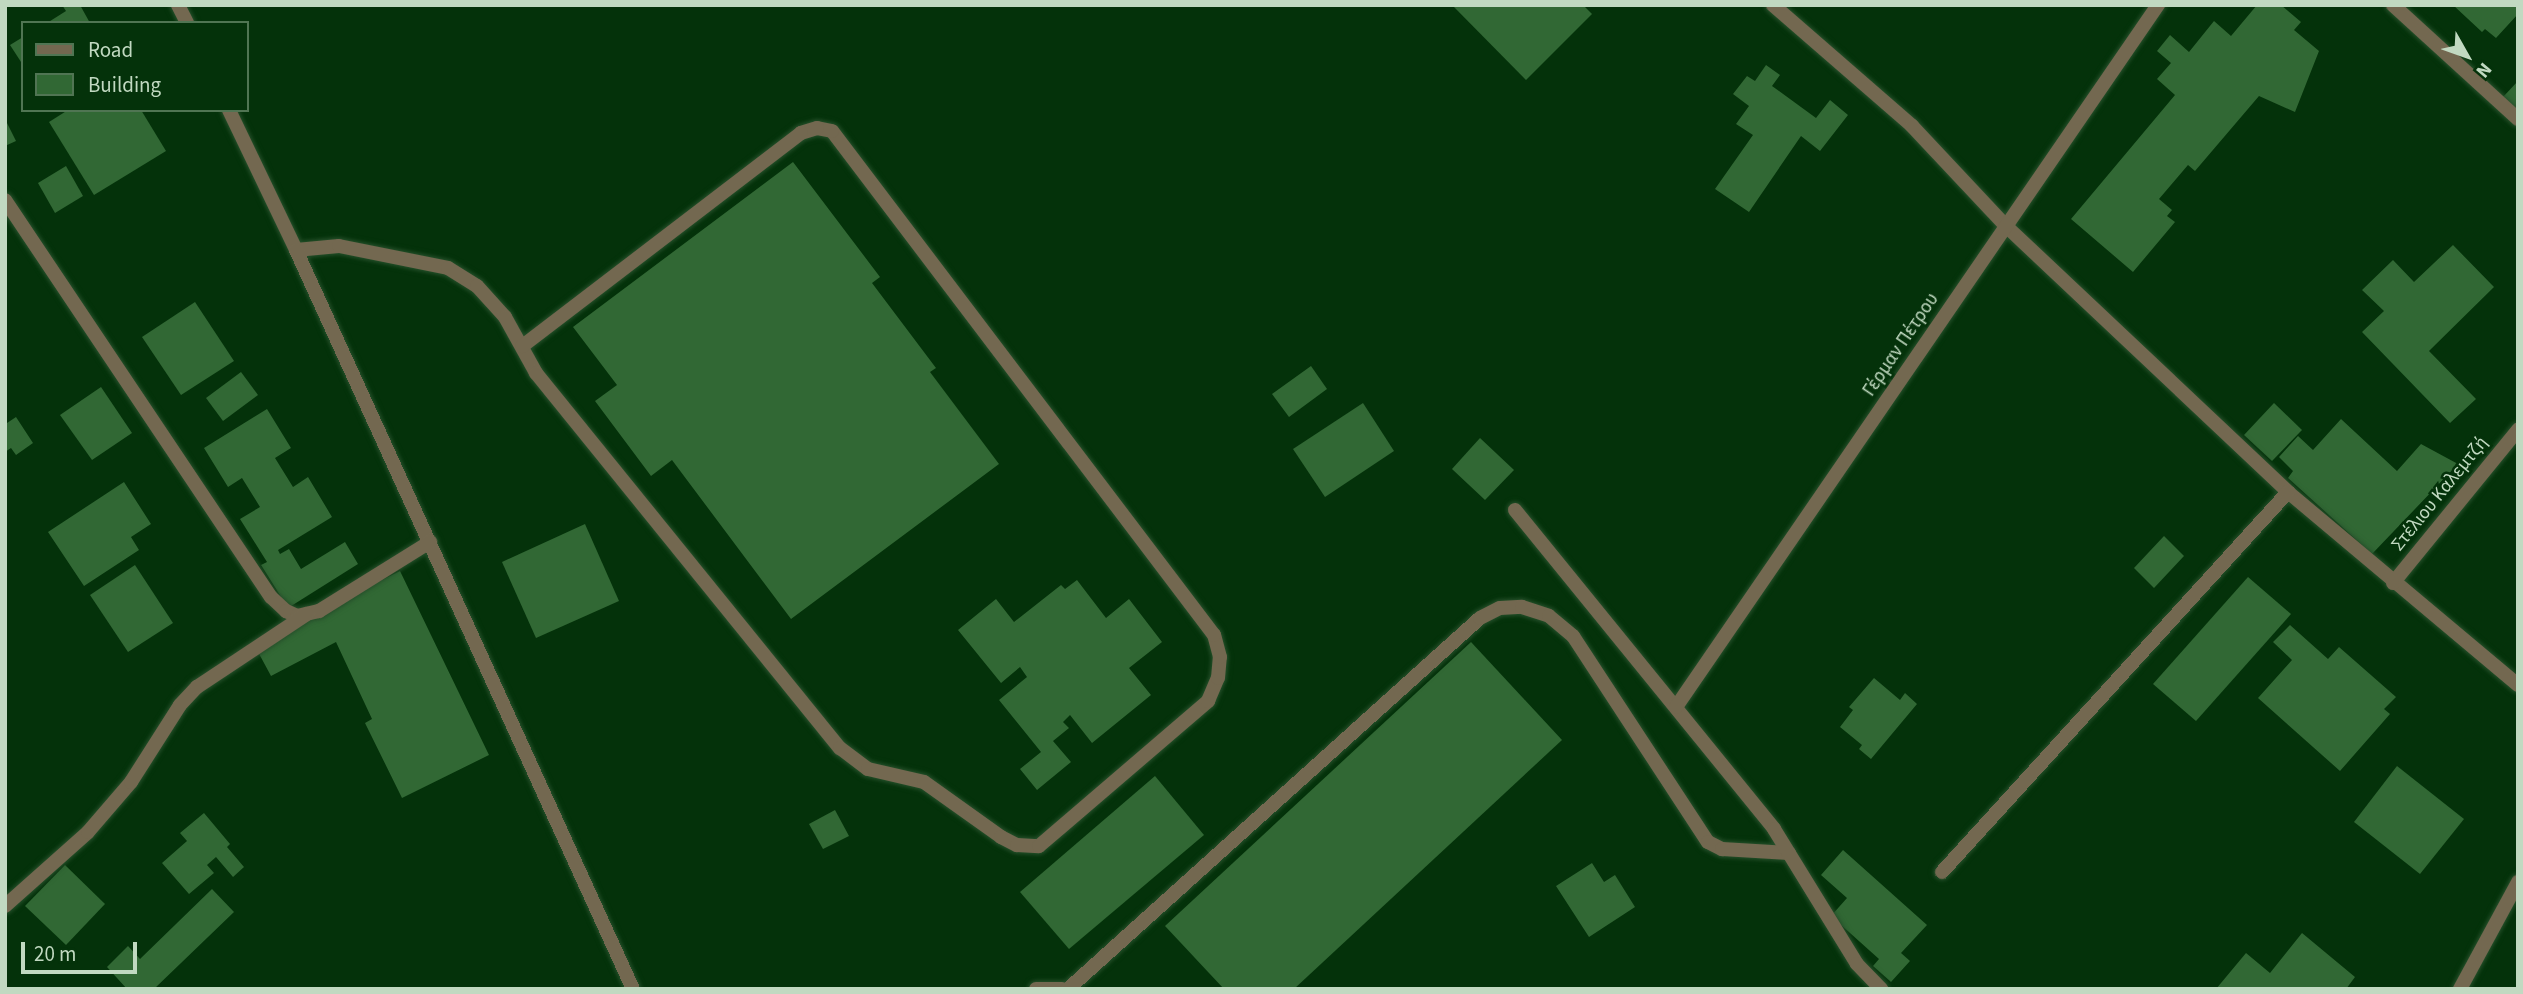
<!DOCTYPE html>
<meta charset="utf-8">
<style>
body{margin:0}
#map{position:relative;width:2523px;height:994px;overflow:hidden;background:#04320a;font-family:"Source Sans 3",sans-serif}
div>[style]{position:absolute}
.building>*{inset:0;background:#316834}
.roads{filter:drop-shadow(0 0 2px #26502b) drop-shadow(0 0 2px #26502b)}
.service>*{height:14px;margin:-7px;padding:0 7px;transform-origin:7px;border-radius:7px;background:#736850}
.minor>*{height:14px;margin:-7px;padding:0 7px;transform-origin:7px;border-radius:7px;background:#736850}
span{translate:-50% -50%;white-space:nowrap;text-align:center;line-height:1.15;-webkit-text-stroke:5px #04320a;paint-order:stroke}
.street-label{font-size:19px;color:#c1d9c1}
.frame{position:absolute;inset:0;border:7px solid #c1d9c1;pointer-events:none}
.legend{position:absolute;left:21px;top:21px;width:228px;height:91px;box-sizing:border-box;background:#04320a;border:2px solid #507553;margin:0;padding:9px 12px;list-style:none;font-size:21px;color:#c1d9c1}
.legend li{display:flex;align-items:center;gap:14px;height:35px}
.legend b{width:35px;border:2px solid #507553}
.north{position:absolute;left:2432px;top:21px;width:70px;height:70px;-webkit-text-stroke:5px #04320a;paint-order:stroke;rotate:130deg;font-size:19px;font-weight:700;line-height:28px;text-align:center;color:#c1d9c1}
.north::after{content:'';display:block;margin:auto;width:24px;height:32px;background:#c1d9c1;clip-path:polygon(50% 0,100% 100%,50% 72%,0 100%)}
.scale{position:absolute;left:21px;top:942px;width:116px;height:32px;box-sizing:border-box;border:4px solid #c1d9c1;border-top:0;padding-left:9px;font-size:21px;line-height:24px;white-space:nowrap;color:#c1d9c1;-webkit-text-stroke:5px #04320a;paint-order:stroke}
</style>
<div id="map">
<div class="building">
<i style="clip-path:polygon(62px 5px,80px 5px,90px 23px,47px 23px,66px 11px)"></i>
<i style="clip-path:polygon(1452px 5px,1583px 5px,1592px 14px,1526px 80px)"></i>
<i style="clip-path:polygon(2257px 5px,2281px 5px,2301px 22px,2294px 30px,2319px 51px,2295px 112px,2259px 96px,2195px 171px,2188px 165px,2159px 199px,2172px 210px,2167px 216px,2175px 222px,2133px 272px,2071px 219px,2175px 95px,2157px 79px,2171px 63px,2157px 51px,2170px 35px,2189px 52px,2214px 21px,2231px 36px)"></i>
<i style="clip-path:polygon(2453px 5px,2518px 5px,2518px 14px,2496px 38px,2485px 29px,2482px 32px)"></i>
<i style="clip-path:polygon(23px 37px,23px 65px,10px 45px)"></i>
<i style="clip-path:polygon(1766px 65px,1780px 75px,1772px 86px,1816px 118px,1830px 100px,1848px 115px,1820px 151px,1801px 136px,1749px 212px,1715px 189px,1753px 135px,1736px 124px,1749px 106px,1733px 94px,1747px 76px,1755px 81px)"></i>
<i style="clip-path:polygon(2518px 81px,2518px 110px,2503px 97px)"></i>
<i style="clip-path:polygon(68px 110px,141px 110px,166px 151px,94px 195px,49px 122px)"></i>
<i style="clip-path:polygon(5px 119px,16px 141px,5px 146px)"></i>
<i style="clip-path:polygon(793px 162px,880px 277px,872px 283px,936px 368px,930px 372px,999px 464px,791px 619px,672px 460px,651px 476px,595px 401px,617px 385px,573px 327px)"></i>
<i style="clip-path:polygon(66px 166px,83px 196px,55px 213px,38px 183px)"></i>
<i style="clip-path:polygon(2453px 245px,2494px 287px,2429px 351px,2476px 399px,2450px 423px,2362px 332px,2384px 311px,2362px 290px,2393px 260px,2414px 282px)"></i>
<i style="clip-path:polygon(195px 302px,234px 361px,181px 395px,142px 337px)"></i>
<i style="clip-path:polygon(1311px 366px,1327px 389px,1289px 417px,1272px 394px)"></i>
<i style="clip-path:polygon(241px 372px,258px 395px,223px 421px,206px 398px)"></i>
<i style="clip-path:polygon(101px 387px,132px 433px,92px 460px,60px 415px)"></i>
<i style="clip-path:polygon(1363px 403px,1394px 451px,1325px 497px,1293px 449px)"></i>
<i style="clip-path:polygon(2274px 403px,2302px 430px,2272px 461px,2244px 435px)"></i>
<i style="clip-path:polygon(267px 409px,291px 448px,275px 458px,293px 487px,308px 477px,332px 517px,278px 550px,280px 554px,289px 549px,301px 569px,345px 542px,358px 564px,288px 608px,261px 565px,267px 562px,240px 519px,260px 507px,242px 478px,228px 487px,204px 448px)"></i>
<i style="clip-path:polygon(16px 417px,33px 443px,16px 455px,11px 448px,5px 452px,5px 420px,7px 423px)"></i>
<i style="clip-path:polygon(2341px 419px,2397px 471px,2421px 444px,2458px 464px,2372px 554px,2288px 478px,2293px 471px,2279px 457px,2298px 436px,2313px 450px)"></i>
<i style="clip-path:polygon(1480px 438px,1514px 470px,1485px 500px,1452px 469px)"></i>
<i style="clip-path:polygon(124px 482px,151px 524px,131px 537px,139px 550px,84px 586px,48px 532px)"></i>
<i style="clip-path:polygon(585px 524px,619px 601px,536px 638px,502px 562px)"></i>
<i style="clip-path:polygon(2164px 536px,2184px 556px,2154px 588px,2134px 568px)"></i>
<i style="clip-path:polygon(135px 565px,173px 623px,128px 652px,90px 595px)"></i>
<i style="clip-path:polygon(400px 571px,489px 755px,402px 798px,365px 723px,372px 719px,336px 642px,271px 676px,257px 650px,344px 599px)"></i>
<i style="clip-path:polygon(2248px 577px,2291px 614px,2196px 721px,2153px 684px)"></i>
<i style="clip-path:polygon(1077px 580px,1106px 618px,1129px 599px,1162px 642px,1129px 668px,1151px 695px,1092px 743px,1070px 715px,1063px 722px,1069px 728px,1053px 741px,1071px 762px,1037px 790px,1020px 769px,1041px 752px,999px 700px,1027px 677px,1020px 667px,1001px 683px,958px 630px,996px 599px,1014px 622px,1061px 585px,1065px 589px)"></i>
<i style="clip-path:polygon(2290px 625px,2328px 659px,2339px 647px,2396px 697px,2384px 709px,2390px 714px,2340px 771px,2258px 698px,2292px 660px,2273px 642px)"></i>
<i style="clip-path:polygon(1471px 642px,1562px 740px,1294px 989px,1224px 989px,1165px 926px)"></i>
<i style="clip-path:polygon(1874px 678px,1900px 700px,1905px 693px,1917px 704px,1871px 759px,1859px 749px,1862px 745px,1840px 727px,1853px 710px,1849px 707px)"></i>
<i style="clip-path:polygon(2397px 766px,2464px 819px,2420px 874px,2354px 822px)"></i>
<i style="clip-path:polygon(1155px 776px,1204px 835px,1069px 949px,1020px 892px)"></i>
<i style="clip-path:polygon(835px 810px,849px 836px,823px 849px,809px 824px)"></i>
<i style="clip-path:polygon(204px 813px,230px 844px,227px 847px,244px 867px,233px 877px,216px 857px,207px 865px,214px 873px,189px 894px,162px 863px,187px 841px,180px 833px)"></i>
<i style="clip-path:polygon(1843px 850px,1927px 925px,1901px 953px,1910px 961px,1891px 982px,1873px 966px,1879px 959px,1831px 916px,1847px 898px,1821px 875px)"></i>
<i style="clip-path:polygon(1592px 863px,1604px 882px,1615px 875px,1635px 907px,1589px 937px,1556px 886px)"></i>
<i style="clip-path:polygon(65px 865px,105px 904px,66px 945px,25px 906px)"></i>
<i style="clip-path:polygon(212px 889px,234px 912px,154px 989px,127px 989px,107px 967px,128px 946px,140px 959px)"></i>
<i style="clip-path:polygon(2302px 933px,2355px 977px,2346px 989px,2216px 989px,2246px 953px,2270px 973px)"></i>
</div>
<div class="roads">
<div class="service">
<i style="left:296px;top:250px;width:43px;rotate:-5.3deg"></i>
<i style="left:339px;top:246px;width:111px;rotate:11.4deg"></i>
<i style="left:448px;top:268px;width:34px;rotate:32deg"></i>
<i style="left:477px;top:286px;width:42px;rotate:47.9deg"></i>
<i style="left:505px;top:317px;width:64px;rotate:61deg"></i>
<i style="left:536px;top:373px;width:483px;rotate:51deg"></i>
<i style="left:840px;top:748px;width:35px;rotate:37deg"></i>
<i style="left:868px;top:769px;width:57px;rotate:13.1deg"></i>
<i style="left:924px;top:782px;width:95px;rotate:35.5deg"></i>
<i style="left:1001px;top:837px;width:18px;rotate:27deg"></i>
<i style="left:1017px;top:845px;width:22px;rotate:3deg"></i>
<i style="left:1039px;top:846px;width:223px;rotate:-40.6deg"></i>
<i style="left:1208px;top:701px;width:25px;rotate:-67deg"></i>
<i style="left:1218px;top:678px;width:21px;rotate:-85deg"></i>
<i style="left:1220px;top:657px;width:23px;rotate:-105deg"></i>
<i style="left:1214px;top:635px;width:632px;rotate:-127.16deg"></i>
<i style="left:832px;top:131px;width:15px;rotate:-169deg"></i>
<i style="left:817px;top:128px;width:17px;rotate:163deg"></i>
<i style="left:801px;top:133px;width:351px;rotate:142.6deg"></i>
<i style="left:1036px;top:989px;width:26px"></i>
<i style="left:1068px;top:989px;width:554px;rotate:-42deg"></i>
<i style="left:1480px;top:618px;width:22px;rotate:-27deg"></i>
<i style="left:1500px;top:608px;width:22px;rotate:-3deg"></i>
<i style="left:1522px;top:607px;width:28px;rotate:18deg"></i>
<i style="left:1549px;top:616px;width:31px;rotate:40deg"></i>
<i style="left:1573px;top:636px;width:246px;rotate:56.8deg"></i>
<i style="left:1708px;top:842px;width:16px;rotate:27deg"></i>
<i style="left:1722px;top:849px;width:67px;rotate:3.4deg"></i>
</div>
<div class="minor">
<i style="left:178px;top:5px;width:20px;rotate:63deg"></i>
<i style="left:1773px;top:5px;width:184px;rotate:41deg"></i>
<i style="left:1912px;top:126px;width:137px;rotate:46.8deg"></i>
<i style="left:2006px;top:226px;width:388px;rotate:43.3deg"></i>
<i style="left:2288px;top:492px;width:300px;rotate:40deg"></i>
<i style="left:2393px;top:5px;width:169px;rotate:42.4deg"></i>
<i style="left:229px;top:110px;width:155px;rotate:64.4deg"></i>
<i style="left:296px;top:250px;width:812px;rotate:65.49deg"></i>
<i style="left:5px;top:200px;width:478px;rotate:56.2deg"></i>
<i style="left:271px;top:597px;width:21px;rotate:43deg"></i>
<i style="left:286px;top:611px;width:12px;rotate:24deg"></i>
<i style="left:297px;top:616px;width:23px;rotate:-13deg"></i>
<i style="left:319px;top:611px;width:131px;rotate:-31.9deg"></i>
<i style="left:1515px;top:510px;width:411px;rotate:50.9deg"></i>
<i style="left:1774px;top:829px;width:158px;rotate:58.4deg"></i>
<i style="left:1857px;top:964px;width:35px;rotate:46deg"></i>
<i style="left:2393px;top:583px;width:198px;rotate:-50.8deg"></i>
<i style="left:1676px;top:707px;width:852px;rotate:-55.53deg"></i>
<i style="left:1942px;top:872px;width:514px;rotate:-47.68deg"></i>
<i style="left:5px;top:906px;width:111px;rotate:-41.7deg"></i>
<i style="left:88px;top:832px;width:66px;rotate:-49.3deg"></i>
<i style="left:131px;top:782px;width:91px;rotate:-57.5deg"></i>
<i style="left:180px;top:705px;width:25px;rotate:-47deg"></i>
<i style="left:197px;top:687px;width:132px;rotate:-33.6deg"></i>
<i style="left:2460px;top:989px;width:122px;rotate:-61.5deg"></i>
</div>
</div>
<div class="street-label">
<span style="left:1901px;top:345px;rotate:-56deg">Γέρμαν Πέτρου</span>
<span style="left:2440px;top:494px;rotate:-51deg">Στέλιου Καλεμτζή</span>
</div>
<div class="frame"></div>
<ul class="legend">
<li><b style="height:9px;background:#736850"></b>Road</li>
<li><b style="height:19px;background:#316834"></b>Building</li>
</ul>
<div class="north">N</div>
<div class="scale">20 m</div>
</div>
